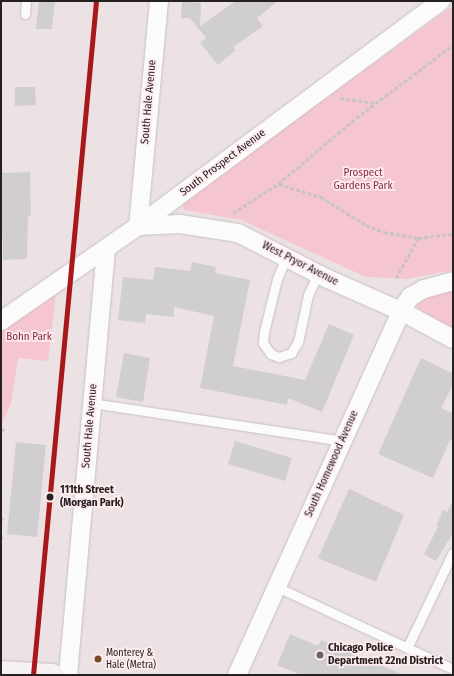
<!DOCTYPE html>
<style>
body{margin:0}
#map{position:relative;width:454px;height:676px;overflow:hidden;background:#ece2e4;font-family:"Fira Sans Condensed",sans-serif}
div>[style]{position:absolute}
.green>*{inset:0;background:#f6c6d0}
.building>*{inset:0;background:#d0ced0}
.path>*{height:2.5px;margin-top:-1.25px;transform-origin:0;background:repeating-linear-gradient(90deg,#c8c4c5 0 4px,transparent 0 6px)}
.roads{filter:drop-shadow(0 0 1px #c8c0c2) drop-shadow(0 0 1px #c8c0c2)}
.service>*{height:9px;margin:-4.5px;padding:0 4.5px;transform-origin:4.5px;border-radius:4.5px;background:#fcfbfb}
.minor>*{height:18px;margin:-9px;padding:0 9px;transform-origin:9px;border-radius:9px;background:#fcfbfb}
.secondary>*{height:22px;margin:-11px;padding:0 11px;transform-origin:11px;border-radius:11px;background:#f5f0f1}
.rail-1>*{height:5px;margin:-2.5px;padding:0 2.5px;transform-origin:2.5px;border-radius:2.5px;background:#a81818}
.dots>*{width:11px;height:11px;translate:-50% -50%;box-sizing:border-box;border:2px solid #fdebee;border-radius:50%}
span{translate:-50% -50%;white-space:nowrap;text-align:center;line-height:1.15;-webkit-text-stroke:3.5px #fdebee;paint-order:stroke}
.bus-label{font-size:10px;color:#262021}
.left{translate:0 -50%;text-align:left}
.street-label{font-size:11px;color:#262021}
.park-label{font-size:11px;color:#8a2947}
.stop-label{font-size:11px;color:#262021;font-weight:700}
.poi-label{font-size:11px;color:#262021;font-weight:700}
.frame{position:absolute;inset:0;border:2px solid #262021;pointer-events:none}
</style>
<div id="map">
<div class="green">
<i style="clip-path:polygon(453px 6px,453px 270px,407px 279px,366px 277px,241px 220px,184px 210px,182px 202px,186px 199px)"></i>
<i style="clip-path:polygon(448px 291px,453px 293px,453px 326px,449px 327px,417px 308px,418px 300px)"></i>
<i style="clip-path:polygon(56px 293px,48px 361px,18px 358px,11px 404px,1px 425px,1px 331px)"></i>
</div>
<div class="building">
<i style="clip-path:polygon(39px 1px,55px 1px,52px 29px,36px 29px)"></i>
<i style="clip-path:polygon(182px 1px,201px 3px,200px 26px,236px 1px,278px 1px,257px 18px,263px 26px,233px 47px,236px 50px,218px 65px,200px 43px,206px 38px,190px 18px,181px 18px)"></i>
<i style="clip-path:polygon(15px 87px,35px 87px,36px 105px,15px 106px)"></i>
<i style="clip-path:polygon(30px 172px,31px 216px,28px 216px,27px 259px,3px 260px,1px 173px)"></i>
<i style="clip-path:polygon(192px 262px,216px 267px,215px 273px,250px 280px,233px 366px,305px 380px,329px 324px,354px 335px,322px 412px,288px 398px,287px 405px,200px 388px,214px 316px,174px 307px,174px 317px,146px 314px,145px 323px,118px 320px,123px 277px,153px 280px,155px 267px,190px 271px)"></i>
<i style="clip-path:polygon(124px 353px,150px 358px,143px 402px,116px 397px)"></i>
<i style="clip-path:polygon(421px 358px,453px 374px,453px 385px,441px 408px,453px 414px,453px 441px,450px 440px,433px 478px,378px 454px)"></i>
<i style="clip-path:polygon(235px 441px,292px 458px,285px 481px,228px 464px)"></i>
<i style="clip-path:polygon(16px 442px,46px 445px,37px 537px,7px 534px)"></i>
<i style="clip-path:polygon(349px 489px,404px 515px,376px 582px,318px 558px)"></i>
<i style="clip-path:polygon(453px 501px,453px 533px,436px 561px,424px 554px,438px 527px,436px 526px,443px 510px,447px 512px)"></i>
<i style="clip-path:polygon(290px 634px,318px 646px,321px 640px,404px 675px,301px 675px,277px 665px)"></i>
</div>
<div class="path">
<i style="left:340px;top:98px;width:35px;rotate:8deg"></i>
<i style="left:279px;top:184px;width:44px;rotate:17.2deg"></i>
<i style="left:321px;top:197px;width:53px;rotate:31.9deg"></i>
<i style="left:366px;top:225px;width:19px;rotate:21deg"></i>
<i style="left:384px;top:232px;width:35px;rotate:10deg"></i>
<i style="left:418px;top:238px;width:35px;rotate:-7deg"></i>
<i style="left:233px;top:213px;width:54px;rotate:-32.8deg"></i>
<i style="left:278px;top:184px;width:102px;rotate:-40.2deg"></i>
<i style="left:356px;top:118px;width:121px;rotate:-37deg"></i>
<i style="left:396px;top:278px;width:46px;rotate:-61.2deg"></i>
<i style="left:1px;top:429px;width:5px;rotate:22deg"></i>
<i style="left:1px;top:518px;width:3px;rotate:45deg"></i>
<i style="left:1px;top:538px;width:2px;rotate:-27deg"></i>
</div>
<div class="roads">
<div class="service">
<i style="left:25px;top:14px;width:13px;rotate:-86deg"></i>
<i style="left:286px;top:257px;width:24px;rotate:112deg"></i>
<i style="left:277px;top:279px;width:55px;rotate:103.8deg"></i>
<i style="left:264px;top:332px;width:11px;rotate:95deg"></i>
<i style="left:263px;top:343px;width:14px;rotate:54deg"></i>
<i style="left:271px;top:354px;width:9px;rotate:21deg"></i>
<i style="left:279px;top:357px;width:13px;rotate:-18deg"></i>
<i style="left:291px;top:353px;width:13px;rotate:-58deg"></i>
<i style="left:298px;top:342px;width:48px;rotate:-78deg"></i>
<i style="left:308px;top:295px;width:23px;rotate:-65deg"></i>
<i style="left:92px;top:403px;width:253px;rotate:8.6deg"></i>
<i style="left:277px;top:587px;width:194px;rotate:25deg"></i>
<i style="left:407px;top:648px;width:106px;rotate:-64.4deg"></i>
</div>
<div class="minor">
<i style="left:159px;top:1px;width:226px;rotate:95.3deg"></i>
<i style="left:138px;top:226px;width:42px;rotate:-2.7deg"></i>
<i style="left:180px;top:224px;width:59px;rotate:8.8deg"></i>
<i style="left:238px;top:233px;width:101px;rotate:27.1deg"></i>
<i style="left:328px;top:279px;width:80px;rotate:23.7deg"></i>
<i style="left:401px;top:311px;width:59px;rotate:28.3deg"></i>
<i style="left:1px;top:321px;width:167px;rotate:-34.7deg"></i>
<i style="left:138px;top:226px;width:377px;rotate:-36.6deg"></i>
<i style="left:68px;top:675px;width:428px;rotate:-84.9deg"></i>
<i style="left:237px;top:675px;width:399px;rotate:-65.7deg"></i>
<i style="left:401px;top:311px;width:17px;rotate:-57deg"></i>
<i style="left:410px;top:297px;width:16px;rotate:-30deg"></i>
<i style="left:424px;top:289px;width:30px;rotate:-15deg"></i>
</div>
<div class="secondary">
<i style="left:1px;top:672px;width:52px;rotate:3.3deg"></i>
</div>
</div>
<div class="rail-1">
<i style="left:33px;top:675px;width:677px;rotate:-84.66deg"></i>
</div>
<div class="dots">
<i style="left:50px;top:497px;background:#262021"></i>
<i style="left:320px;top:655px;background:#6b6465"></i>
<i style="left:98px;top:659px;background:#7a4b2a"></i>
</div>
<div class="bus-label">
<span class="left" style="left:106px;top:659px">Monterey &amp;<br>Hale (Metra)</span>
</div>
<div class="street-label">
<span style="left:149px;top:102px;rotate:-85deg">South Hale Avenue</span>
<span style="left:223px;top:163px;rotate:-37deg">South Prospect Avenue</span>
<span style="left:300px;top:264px;rotate:27deg">West Pryor Avenue</span>
<span style="left:90px;top:426px;rotate:-85deg">South Hale Avenue</span>
<span style="left:332px;top:464px;rotate:-66deg">South Homewood Avenue</span>
</div>
<div class="park-label">
<span style="left:363px;top:180px">Prospect<br>Gardens Park</span>
<span style="left:29px;top:337px">Bohn Park</span>
</div>
<div class="stop-label">
<span class="left" style="left:60px;top:497px">111th Street<br>(Morgan Park)</span>
</div>
<div class="poi-label">
<span class="left" style="left:328px;top:655px">Chicago Police<br>Department 22nd District</span>
</div>
<div class="frame"></div>
</div>
